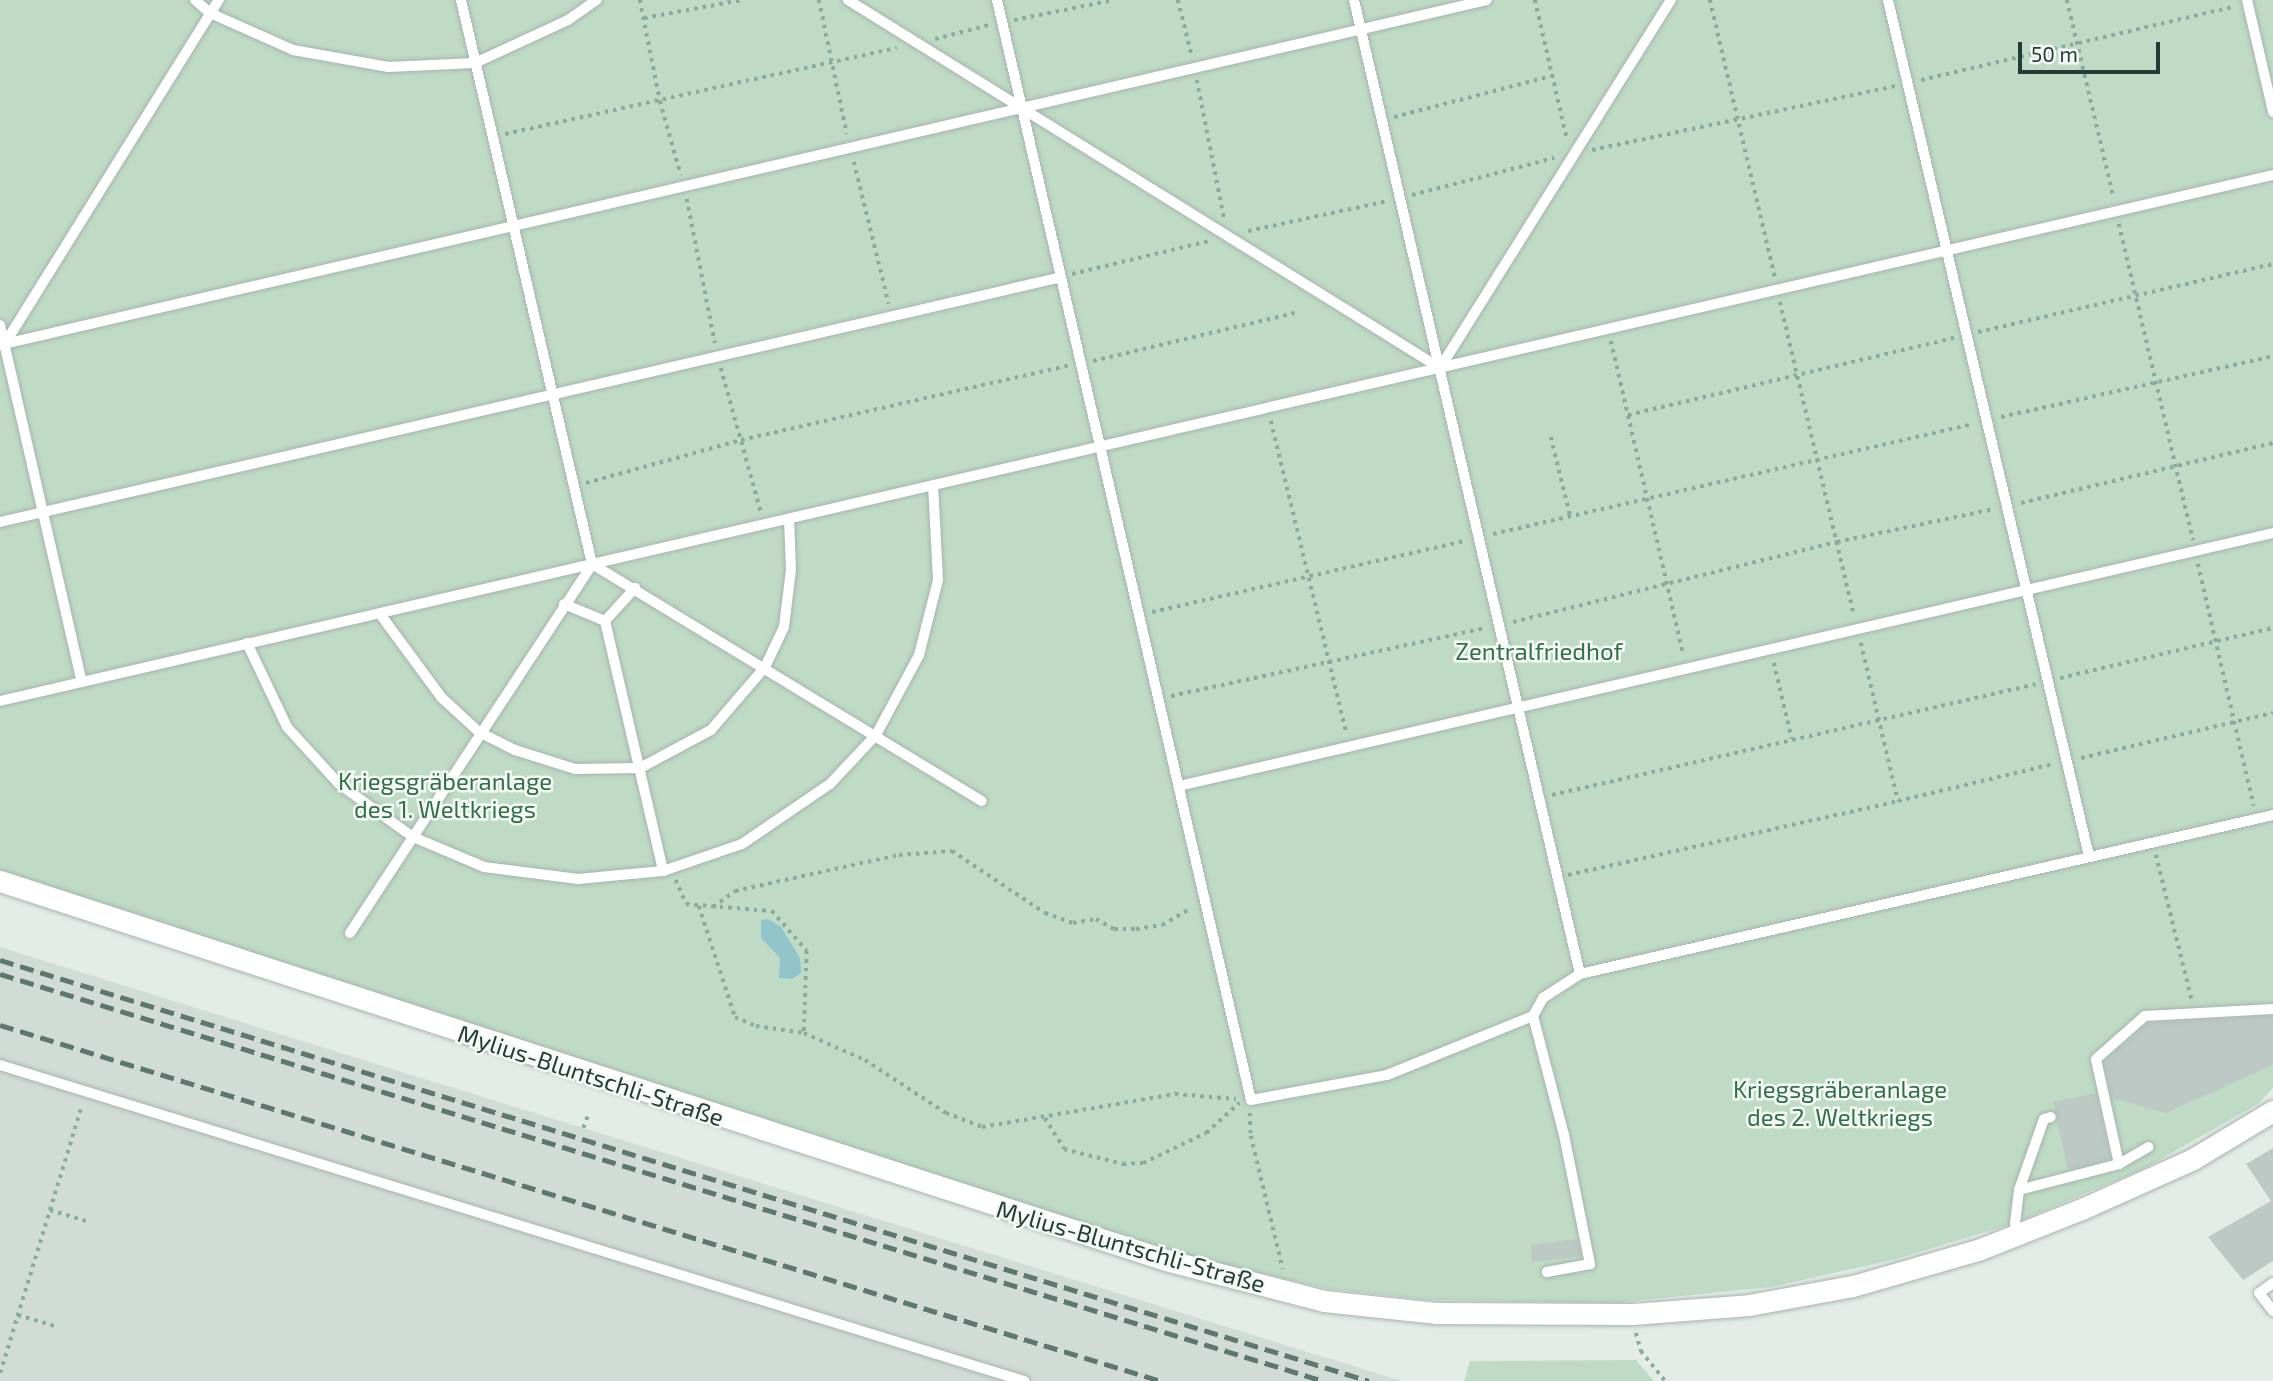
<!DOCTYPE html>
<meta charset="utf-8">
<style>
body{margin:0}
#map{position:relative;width:2273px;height:1381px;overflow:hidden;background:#e4ece8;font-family:"Exo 2",sans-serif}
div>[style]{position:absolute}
.built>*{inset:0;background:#d2dcd7}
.green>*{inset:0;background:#bfdbc5}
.water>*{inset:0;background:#91c5cb}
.building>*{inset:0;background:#bcc9c4}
.path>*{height:3.5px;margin-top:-1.75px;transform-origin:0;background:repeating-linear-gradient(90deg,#87ac9f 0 3.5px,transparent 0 8.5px)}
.roads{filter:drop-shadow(0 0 2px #a7b4af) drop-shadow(0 0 2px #a7b4af)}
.lane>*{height:10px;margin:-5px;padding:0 5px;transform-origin:5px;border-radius:5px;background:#fff}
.secondary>*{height:21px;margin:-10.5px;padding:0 10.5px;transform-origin:10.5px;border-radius:10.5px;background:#fff}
.rail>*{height:5px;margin-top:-2.5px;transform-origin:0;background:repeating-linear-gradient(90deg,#5f7770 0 14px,transparent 0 21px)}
span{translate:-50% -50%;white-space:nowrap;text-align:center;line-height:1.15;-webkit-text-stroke:5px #f4f9f6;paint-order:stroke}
.park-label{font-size:24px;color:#336f48}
.street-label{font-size:24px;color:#253c35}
.scale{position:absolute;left:2018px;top:42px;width:142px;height:32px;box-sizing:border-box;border:4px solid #253c35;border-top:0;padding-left:9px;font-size:21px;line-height:24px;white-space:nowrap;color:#253c35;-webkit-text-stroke:5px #f4f9f6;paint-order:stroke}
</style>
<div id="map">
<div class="built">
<i style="clip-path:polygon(0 947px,425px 1079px,1402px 1381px,0 1381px)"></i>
</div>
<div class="green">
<i style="clip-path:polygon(0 0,2273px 0,2273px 1088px,2258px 1104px,2143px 1169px,2015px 1223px,1896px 1259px,1771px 1287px,1612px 1303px,1428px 1300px,1329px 1289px,1167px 1252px,0 870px)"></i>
<i style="clip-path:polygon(1636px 1360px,1654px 1381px,1464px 1381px,1470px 1361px)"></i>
</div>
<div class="water">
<i style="clip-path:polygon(768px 919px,781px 927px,800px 958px,801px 973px,792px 979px,779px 978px,780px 958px,761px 938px,761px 920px)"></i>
</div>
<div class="building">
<i style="clip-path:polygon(2273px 1016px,2273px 1065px,2166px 1113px,2112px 1098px,2104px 1062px,2148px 1023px)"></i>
<i style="clip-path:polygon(2096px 1093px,2110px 1159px,2068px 1170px,2053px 1102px)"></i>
<i style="clip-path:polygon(2273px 1148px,2273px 1261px,2243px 1280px,2208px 1237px,2271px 1201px,2246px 1164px)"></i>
<i style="clip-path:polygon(1577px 1239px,1581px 1256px,1532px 1262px,1531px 1245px)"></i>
</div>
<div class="path">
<i style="left:640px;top:0;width:103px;rotate:78.8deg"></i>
<i style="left:660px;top:101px;width:77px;rotate:74.2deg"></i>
<i style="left:819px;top:0;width:137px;rotate:78.2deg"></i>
<i style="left:1178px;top:0;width:58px;rotate:76deg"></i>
<i style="left:1535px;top:0;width:143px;rotate:77deg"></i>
<i style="left:1710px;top:0;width:285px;rotate:76.8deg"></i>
<i style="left:2067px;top:0;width:204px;rotate:76.7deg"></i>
<i style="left:644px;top:18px;width:100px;rotate:-10.4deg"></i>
<i style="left:1014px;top:20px;width:102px;rotate:-11.3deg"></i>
<i style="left:935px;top:39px;width:56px;rotate:-14.5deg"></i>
<i style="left:1197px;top:80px;width:140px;rotate:78.9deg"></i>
<i style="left:1921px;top:80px;width:320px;rotate:-13.2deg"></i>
<i style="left:1394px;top:117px;width:162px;rotate:-14.6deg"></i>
<i style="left:505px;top:134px;width:401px;rotate:-12.4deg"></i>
<i style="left:1592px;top:150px;width:311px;rotate:-11.9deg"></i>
<i style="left:854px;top:162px;width:146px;rotate:76.2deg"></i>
<i style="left:1412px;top:195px;width:147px;rotate:-14.6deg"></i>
<i style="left:687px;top:199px;width:147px;rotate:79deg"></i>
<i style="left:2119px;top:224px;width:325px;rotate:76.8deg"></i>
<i style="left:1248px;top:231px;width:143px;rotate:-12.1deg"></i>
<i style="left:1072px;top:274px;width:140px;rotate:-13.6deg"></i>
<i style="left:1780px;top:302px;width:322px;rotate:76.7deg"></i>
<i style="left:1978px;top:332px;width:303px;rotate:-13deg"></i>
<i style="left:1611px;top:341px;width:321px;rotate:77deg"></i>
<i style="left:1093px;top:361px;width:207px;rotate:-13.4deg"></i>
<i style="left:721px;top:368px;width:149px;rotate:74.5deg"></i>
<i style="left:1628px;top:415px;width:335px;rotate:-13.3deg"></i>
<i style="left:2001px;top:417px;width:279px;rotate:-12.6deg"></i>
<i style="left:1271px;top:421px;width:322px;rotate:76.4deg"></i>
<i style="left:1551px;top:437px;width:80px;rotate:76.3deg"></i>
<i style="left:586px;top:483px;width:161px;rotate:-15.5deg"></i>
<i style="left:741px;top:440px;width:335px;rotate:-12.8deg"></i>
<i style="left:2021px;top:503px;width:259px;rotate:-13.4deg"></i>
<i style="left:1493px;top:534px;width:492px;rotate:-12.9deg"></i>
<i style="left:2198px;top:564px;width:248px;rotate:77deg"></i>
<i style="left:1152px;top:612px;width:321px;rotate:-12.8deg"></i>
<i style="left:1513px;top:622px;width:334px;rotate:-13.9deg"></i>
<i style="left:1837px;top:542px;width:159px;rotate:-11.9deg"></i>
<i style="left:1861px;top:643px;width:162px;rotate:76.8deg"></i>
<i style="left:1898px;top:801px;width:159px;rotate:-13.4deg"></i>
<i style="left:1774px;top:663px;width:78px;rotate:76.7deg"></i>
<i style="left:2060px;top:678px;width:219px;rotate:-13.2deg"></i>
<i style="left:1171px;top:696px;width:321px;rotate:-12.2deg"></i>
<i style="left:2081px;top:758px;width:197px;rotate:-13.2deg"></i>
<i style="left:1552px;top:795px;width:496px;rotate:-12.9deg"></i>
<i style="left:2156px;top:855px;width:149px;rotate:76.1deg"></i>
<i style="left:1568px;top:875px;width:338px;rotate:-12.6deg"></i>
<i style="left:676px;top:880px;width:26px;rotate:67deg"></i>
<i style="left:686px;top:904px;width:86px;rotate:4.7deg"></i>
<i style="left:772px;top:911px;width:53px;rotate:48.8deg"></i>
<i style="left:807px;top:951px;width:82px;rotate:92.1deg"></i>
<i style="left:804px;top:1033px;width:67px;rotate:23.9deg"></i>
<i style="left:865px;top:1060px;width:97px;rotate:33.2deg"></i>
<i style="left:946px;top:1113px;width:39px;rotate:21deg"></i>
<i style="left:982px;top:1127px;width:196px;rotate:-9.7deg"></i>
<i style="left:1175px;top:1094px;width:61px;rotate:4.7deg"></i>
<i style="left:699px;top:906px;width:117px;rotate:72deg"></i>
<i style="left:735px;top:1017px;width:23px;rotate:23deg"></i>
<i style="left:756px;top:1026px;width:49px;rotate:8.3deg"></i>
<i style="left:713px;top:907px;width:27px;rotate:-36deg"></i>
<i style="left:735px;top:891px;width:168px;rotate:-12.4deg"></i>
<i style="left:899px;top:855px;width:53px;rotate:-4.3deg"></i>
<i style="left:952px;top:851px;width:112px;rotate:33.7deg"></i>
<i style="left:1045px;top:913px;width:30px;rotate:20deg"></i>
<i style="left:1073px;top:923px;width:23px;rotate:-10deg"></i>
<i style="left:1096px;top:919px;width:21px;rotate:29deg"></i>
<i style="left:1114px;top:929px;width:22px"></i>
<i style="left:1136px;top:929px;width:26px;rotate:-9deg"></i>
<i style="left:1162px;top:925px;width:34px;rotate:-30deg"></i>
<i style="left:1250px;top:1113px;width:23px;rotate:88deg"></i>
<i style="left:1251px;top:1136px;width:137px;rotate:76.5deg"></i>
<i style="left:1045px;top:1118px;width:36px;rotate:58deg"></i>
<i style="left:1064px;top:1149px;width:61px;rotate:14.3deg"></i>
<i style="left:1123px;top:1164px;width:20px;rotate:-3deg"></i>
<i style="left:1143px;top:1163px;width:70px;rotate:-25.5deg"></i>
<i style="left:1206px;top:1133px;width:45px;rotate:-42.3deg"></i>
<i style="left:583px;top:1128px;width:14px;rotate:-69deg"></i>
<i style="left:50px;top:1210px;width:42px;rotate:16.7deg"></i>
<i style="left:18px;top:1315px;width:42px;rotate:16.7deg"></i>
<i style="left:1636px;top:1333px;width:19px;rotate:74deg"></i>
<i style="left:1641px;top:1351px;width:38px;rotate:51deg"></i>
<i style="left:0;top:1373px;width:280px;rotate:-73deg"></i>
</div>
<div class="roads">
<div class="lane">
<i style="left:195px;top:0;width:20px;rotate:41deg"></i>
<i style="left:210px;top:13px;width:91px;rotate:24deg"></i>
<i style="left:293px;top:50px;width:97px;rotate:10.1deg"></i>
<i style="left:388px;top:67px;width:87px;rotate:-2.6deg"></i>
<i style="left:475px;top:63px;width:102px;rotate:-24.8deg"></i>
<i style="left:568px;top:20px;width:35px;rotate:-35deg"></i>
<i style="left:461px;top:0;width:579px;rotate:76.92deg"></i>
<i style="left:592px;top:564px;width:456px;rotate:31.3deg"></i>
<i style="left:848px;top:0;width:697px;rotate:31.87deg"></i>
<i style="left:1440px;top:368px;width:434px;rotate:-57.9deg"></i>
<i style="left:997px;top:0;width:1129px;rotate:77deg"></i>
<i style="left:1251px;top:1100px;width:138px;rotate:-10.4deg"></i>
<i style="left:1387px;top:1075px;width:157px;rotate:-22deg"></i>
<i style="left:1533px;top:1016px;width:21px;rotate:-61deg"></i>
<i style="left:1543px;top:998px;width:44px;rotate:-33deg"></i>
<i style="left:1580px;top:974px;width:711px;rotate:-12.92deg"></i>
<i style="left:1354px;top:0;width:1000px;rotate:76.94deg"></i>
<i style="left:1888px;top:0;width:879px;rotate:76.79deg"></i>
<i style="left:2247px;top:0;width:115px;rotate:76.9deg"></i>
<i style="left:0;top:325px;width:366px;rotate:77.1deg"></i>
<i style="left:0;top:345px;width:1526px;rotate:-13.06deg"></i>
<i style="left:4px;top:345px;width:407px;rotate:-58.1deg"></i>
<i style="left:0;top:522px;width:1086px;rotate:-12.99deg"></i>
<i style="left:564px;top:604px;width:44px;rotate:22.5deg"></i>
<i style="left:605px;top:621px;width:257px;rotate:76.9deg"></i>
<i style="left:380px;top:614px;width:104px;rotate:53.6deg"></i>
<i style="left:442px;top:698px;width:50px;rotate:42.6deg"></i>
<i style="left:479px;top:732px;width:40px;rotate:26.6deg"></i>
<i style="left:515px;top:750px;width:63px;rotate:17.6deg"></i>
<i style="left:575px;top:769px;width:65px;rotate:-0.9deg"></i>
<i style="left:640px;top:768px;width:81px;rotate:-28.2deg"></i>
<i style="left:711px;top:730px;width:83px;rotate:-49.4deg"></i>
<i style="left:765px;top:667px;width:44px;rotate:-64.6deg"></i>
<i style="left:784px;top:627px;width:58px;rotate:-83.1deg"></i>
<i style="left:791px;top:569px;width:50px;rotate:-92.3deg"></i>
<i style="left:605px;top:621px;width:45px;rotate:-47.7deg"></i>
<i style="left:247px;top:643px;width:93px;rotate:64.5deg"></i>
<i style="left:287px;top:727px;width:77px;rotate:47.6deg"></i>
<i style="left:339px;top:784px;width:91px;rotate:35.6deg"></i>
<i style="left:413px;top:837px;width:77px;rotate:22.9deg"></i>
<i style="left:484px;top:867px;width:95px;rotate:7.3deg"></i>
<i style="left:578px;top:879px;width:85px;rotate:-5.4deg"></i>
<i style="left:663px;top:871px;width:83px;rotate:-18.9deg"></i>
<i style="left:742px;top:844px;width:107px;rotate:-34.3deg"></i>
<i style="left:830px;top:784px;width:67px;rotate:-46.8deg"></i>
<i style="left:876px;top:735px;width:91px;rotate:-61.7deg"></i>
<i style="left:919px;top:655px;width:77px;rotate:-75.8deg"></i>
<i style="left:938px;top:580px;width:94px;rotate:-93deg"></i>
<i style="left:0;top:701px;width:2333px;rotate:-13.03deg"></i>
<i style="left:1179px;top:786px;width:1123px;rotate:-13.02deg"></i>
<i style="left:350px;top:933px;width:441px;rotate:-56.7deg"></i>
<i style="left:1533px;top:1016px;width:123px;rotate:75.4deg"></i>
<i style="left:1564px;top:1135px;width:132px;rotate:78.6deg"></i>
<i style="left:1590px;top:1264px;width:44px;rotate:169.5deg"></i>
<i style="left:0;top:1065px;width:1072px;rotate:17.15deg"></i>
<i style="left:2119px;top:1164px;width:107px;rotate:-102.4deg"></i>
<i style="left:2096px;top:1059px;width:65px;rotate:-41.3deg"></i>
<i style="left:2145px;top:1016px;width:128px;rotate:-3.1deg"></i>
<i style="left:2019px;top:1190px;width:103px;rotate:-14.6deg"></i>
<i style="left:2119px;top:1164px;width:34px;rotate:-30deg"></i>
<i style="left:2018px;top:1234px;width:11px;rotate:-105deg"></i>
<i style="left:2015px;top:1223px;width:33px;rotate:-83deg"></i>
<i style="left:2019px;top:1190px;width:75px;rotate:-70.6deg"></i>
<i style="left:2044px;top:1119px;width:7px;rotate:-16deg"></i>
<i style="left:2273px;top:1283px;width:17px;rotate:144deg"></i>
<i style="left:2259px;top:1293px;width:23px;rotate:52deg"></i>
</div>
<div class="secondary">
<i style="left:0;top:881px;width:1226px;rotate:18.01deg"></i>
<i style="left:1166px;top:1260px;width:163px;rotate:14.5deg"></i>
<i style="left:1324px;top:1301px;width:114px;rotate:6.1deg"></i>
<i style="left:1437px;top:1313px;width:196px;rotate:0.3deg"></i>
<i style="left:1633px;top:1314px;width:116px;rotate:-4.4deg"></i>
<i style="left:1749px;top:1305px;width:106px;rotate:-10.4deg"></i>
<i style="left:1853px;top:1286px;width:130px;rotate:-16.1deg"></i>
<i style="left:1978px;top:1250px;width:114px;rotate:-21.6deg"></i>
<i style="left:2084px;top:1208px;width:120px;rotate:-24.2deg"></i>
<i style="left:2193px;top:1159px;width:93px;rotate:-31deg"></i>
</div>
</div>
<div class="rail">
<i style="left:0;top:960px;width:1432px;rotate:17.09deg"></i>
<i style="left:0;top:974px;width:1385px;rotate:17.09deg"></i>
<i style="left:0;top:1025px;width:1214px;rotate:17.05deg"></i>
</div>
<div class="park-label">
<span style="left:1539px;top:651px">Zentralfriedhof</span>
<span style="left:445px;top:795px">Kriegsgräberanlage<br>des 1. Weltkriegs</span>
<span style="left:1840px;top:1103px">Kriegsgräberanlage<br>des 2. Weltkriegs</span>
</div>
<div class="street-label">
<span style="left:591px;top:1075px;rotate:18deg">Mylius-Bluntschli-Straße</span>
<span style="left:1131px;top:1246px;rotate:16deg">Mylius-Bluntschli-Straße</span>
</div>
<div class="scale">50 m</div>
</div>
